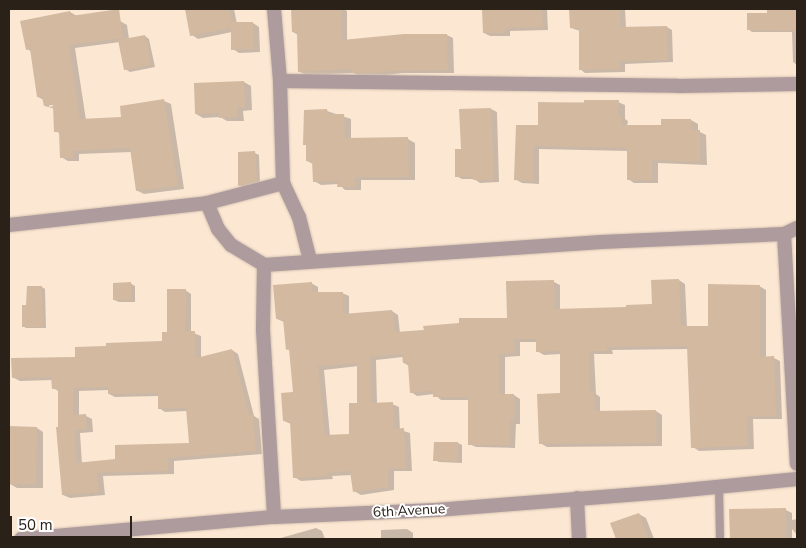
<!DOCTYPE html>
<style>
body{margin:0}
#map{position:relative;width:806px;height:548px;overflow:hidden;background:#fce7d3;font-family:"Nunito Sans",sans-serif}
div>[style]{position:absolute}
.shadow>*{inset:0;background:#0003}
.building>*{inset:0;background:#d2b9a0}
.roads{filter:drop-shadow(0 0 1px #d6c3b1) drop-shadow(0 0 1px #d6c3b1)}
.service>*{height:8px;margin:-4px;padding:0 4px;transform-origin:4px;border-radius:4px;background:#ad9b9d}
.minor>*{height:14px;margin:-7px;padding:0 7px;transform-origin:7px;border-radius:7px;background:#ad9b9d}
span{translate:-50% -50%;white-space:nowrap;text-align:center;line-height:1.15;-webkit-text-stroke:4px #fff;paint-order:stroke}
.street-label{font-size:14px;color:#2a2118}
.frame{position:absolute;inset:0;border:10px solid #2a2118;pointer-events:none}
.scale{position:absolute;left:10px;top:516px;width:122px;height:22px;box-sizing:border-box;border:2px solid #2a2118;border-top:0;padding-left:6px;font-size:15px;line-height:18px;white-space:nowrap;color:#2a2118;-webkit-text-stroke:4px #fff;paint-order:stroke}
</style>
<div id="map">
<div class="shadow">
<i style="clip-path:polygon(186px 9px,234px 9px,237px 24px,253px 23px,259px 27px,260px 52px,239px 53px,233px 49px,232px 32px,198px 39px,192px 35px)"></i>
<i style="clip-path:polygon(292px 9px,343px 9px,347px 11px,347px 41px,447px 35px,453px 38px,454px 73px,402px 73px,380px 76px,359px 76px,353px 73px,306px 75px,300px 72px,298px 35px,293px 32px)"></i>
<i style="clip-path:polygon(484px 9px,547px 9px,548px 30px,510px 31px,510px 36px,490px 36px,484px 33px)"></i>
<i style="clip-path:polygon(570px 9px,625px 9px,626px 28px,667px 27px,672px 30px,673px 62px,625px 64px,625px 72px,585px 73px,580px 69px,580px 31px,571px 28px)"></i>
<i style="clip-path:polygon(768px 9px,797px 9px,797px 65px,793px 62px,792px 32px,752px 32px,748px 29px,768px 15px)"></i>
<i style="clip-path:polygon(evenodd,70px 12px,77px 16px,120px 21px,127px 25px,129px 39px,145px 36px,149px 39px,155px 67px,130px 72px,125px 69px,120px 42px,75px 48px,86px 120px,123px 118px,121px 107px,164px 101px,171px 104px,184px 189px,144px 194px,138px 191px,132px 152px,79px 154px,79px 161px,68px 161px,61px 157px,60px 134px,56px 131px,55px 109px,45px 106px,44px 100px,38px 97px,32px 52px,27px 49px,70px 12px,49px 104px,59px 105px,49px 107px,49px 104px)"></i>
<i style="clip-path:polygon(244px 82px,251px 86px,252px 110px,243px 111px,244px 121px,227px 121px,220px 117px,203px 118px,196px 114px)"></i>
<i style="clip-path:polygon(618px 102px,625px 105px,625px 119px,628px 121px,627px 126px,662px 126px,662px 120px,691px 120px,698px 124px,698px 131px,706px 135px,707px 165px,658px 163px,658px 183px,634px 183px,628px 179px,628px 151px,539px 149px,539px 184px,522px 183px,515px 179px,539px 127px,540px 103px)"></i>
<i style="clip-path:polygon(491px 109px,497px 112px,499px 182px,480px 183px,474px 179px,462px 179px,456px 176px,462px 150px)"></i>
<i style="clip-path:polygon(327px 111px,351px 119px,351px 139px,408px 139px,415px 143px,415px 180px,361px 180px,361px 190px,345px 190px,339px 184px,321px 185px,314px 181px,313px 164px,307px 161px,307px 146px,304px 144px)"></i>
<i style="clip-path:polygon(255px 153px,259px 155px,260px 182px,242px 187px,239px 185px)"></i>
<i style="clip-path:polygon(evenodd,679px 280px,685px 284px,687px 327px,709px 327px,759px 286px,766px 290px,766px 358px,774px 358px,780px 361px,782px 419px,753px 419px,754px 449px,699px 451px,693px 447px,688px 349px,612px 350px,613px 354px,594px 354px,596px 394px,600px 397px,600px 412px,656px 411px,662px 415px,662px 446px,547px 447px,540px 443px,562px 394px,561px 354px,544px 355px,537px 351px,537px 342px,520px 342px,520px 356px,505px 357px,505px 395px,514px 395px,520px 399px,520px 424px,516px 424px,515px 448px,476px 447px,469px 444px,470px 400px,441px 400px,434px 394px,417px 396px,411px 392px,409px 366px,404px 363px,403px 357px,376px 360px,377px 404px,392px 404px,399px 407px,400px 430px,410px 433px,412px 471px,394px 471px,394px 490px,361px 495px,354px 491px,352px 475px,332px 476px,333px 479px,301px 481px,294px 477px,291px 424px,284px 421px,295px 393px,291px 351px,287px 349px,284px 322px,277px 319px,311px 283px,318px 287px,318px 294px,342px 293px,349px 296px,349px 315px,392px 311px,398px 315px,400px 333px,508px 320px,554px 282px,560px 285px,560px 310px,627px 309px,653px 306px,679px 280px,359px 366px,359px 404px,351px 435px,330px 436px,324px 370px,359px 366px)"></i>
<i style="clip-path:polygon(130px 283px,135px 286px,135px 302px,119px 302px,114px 300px)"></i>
<i style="clip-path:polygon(42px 287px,45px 289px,46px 328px,26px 328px,23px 326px,27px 307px)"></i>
<i style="clip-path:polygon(evenodd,185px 290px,191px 294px,191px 332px,201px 336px,201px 358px,232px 350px,238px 354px,254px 416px,259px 419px,262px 454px,174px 461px,174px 474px,103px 476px,105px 495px,70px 498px,63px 495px,60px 392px,53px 388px,53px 380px,20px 381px,14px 378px,76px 358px,163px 343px,185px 290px,109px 390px,109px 394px,115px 397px,159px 396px,159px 408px,165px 412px,187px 411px,190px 444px,117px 461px,82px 464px,80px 433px,93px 432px,92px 419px,86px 416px,79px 416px,79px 391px,109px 390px)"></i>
<i style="clip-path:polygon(9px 428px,37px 428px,43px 432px,43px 488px,17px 488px,10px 484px)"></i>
<i style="clip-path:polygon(458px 443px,462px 445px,462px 463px,439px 462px,435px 460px)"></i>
<i style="clip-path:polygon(731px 510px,786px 510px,792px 513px,792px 520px,797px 519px,797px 535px,792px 529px,792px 539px,731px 539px)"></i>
<i style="clip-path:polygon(639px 514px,646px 518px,654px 539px,617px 539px,612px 523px)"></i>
<i style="clip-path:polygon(316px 528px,322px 531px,325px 539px,277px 539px)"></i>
<i style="clip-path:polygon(407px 529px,413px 533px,413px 539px,381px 539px,381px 530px)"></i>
</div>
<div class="building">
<i style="clip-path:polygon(119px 9px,123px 38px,69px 45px,80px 119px,121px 117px,120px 106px,164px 99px,178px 186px,136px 191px,130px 148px,73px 151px,73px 158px,60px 158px,59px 132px,54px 132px,53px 105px,44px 106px,42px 97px,37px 97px,30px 49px,26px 50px,20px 21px,70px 11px,71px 16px)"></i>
<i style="clip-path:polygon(185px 9px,229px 9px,232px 22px,253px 22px,254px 49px,231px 50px,231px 28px,190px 36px)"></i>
<i style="clip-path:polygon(291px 9px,341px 9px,342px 40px,404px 34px,447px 34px,448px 70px,395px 71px,373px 73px,352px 73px,352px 69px,298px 72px,297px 32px,292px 32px)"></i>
<i style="clip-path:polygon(482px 9px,542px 9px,543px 27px,505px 28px,505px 33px,483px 33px)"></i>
<i style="clip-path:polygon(569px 9px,620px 9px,620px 27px,667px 26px,668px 60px,619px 61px,620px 69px,579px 70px,579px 28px,570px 28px)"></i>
<i style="clip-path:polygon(767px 9px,797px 9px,797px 31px,747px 30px,747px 13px,767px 13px)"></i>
<i style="clip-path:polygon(145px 35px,151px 65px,124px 70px,118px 40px)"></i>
<i style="clip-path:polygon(244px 81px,245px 107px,237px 107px,237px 117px,219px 118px,219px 113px,195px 114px,194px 83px)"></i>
<i style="clip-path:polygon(584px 100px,619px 100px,618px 116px,621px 116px,621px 125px,661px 125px,661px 119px,691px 119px,691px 130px,700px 130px,700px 162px,652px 160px,652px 180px,627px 180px,627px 148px,533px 146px,533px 181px,514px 180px,516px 125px,538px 125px,538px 102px,584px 103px)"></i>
<i style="clip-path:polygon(491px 108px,494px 180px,473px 180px,473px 177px,455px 177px,455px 149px,461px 149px,459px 109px)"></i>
<i style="clip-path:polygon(327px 109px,328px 114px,344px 114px,345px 138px,408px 137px,409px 177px,355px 177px,355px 187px,337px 187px,338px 181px,313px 182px,312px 161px,306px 161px,306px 145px,303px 145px,304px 110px)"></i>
<i style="clip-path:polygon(255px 151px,257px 181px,238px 186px,238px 152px)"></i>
<i style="clip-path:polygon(evenodd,679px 279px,681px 326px,708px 326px,708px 284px,760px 285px,760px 357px,774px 356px,776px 416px,747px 417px,748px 446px,691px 448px,687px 346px,607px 347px,607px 351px,589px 351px,590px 392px,594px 392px,595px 411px,656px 410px,657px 443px,539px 444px,537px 394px,560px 393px,560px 351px,536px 352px,536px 339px,514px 339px,514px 353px,499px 354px,499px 394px,514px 394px,514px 421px,510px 421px,510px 445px,468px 445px,468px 397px,433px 397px,433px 391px,410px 393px,408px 363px,403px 363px,402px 354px,370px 357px,371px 403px,393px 402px,394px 429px,404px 428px,406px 468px,388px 469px,388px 487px,353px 492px,350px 471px,327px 473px,327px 476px,293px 478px,290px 421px,283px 421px,281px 393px,293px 392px,289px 349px,286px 350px,283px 319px,276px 319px,273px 285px,312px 282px,312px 292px,343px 292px,343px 314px,392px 310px,395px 332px,424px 330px,423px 326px,459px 323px,459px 318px,507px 318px,506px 281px,554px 280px,554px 309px,626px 307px,626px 305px,652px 304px,651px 280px,679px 279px,357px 363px,357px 403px,349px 403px,349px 434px,325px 435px,318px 366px,357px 363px)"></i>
<i style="clip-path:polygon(131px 282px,131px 300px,113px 300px,113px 283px)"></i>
<i style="clip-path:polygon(27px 286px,42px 286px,43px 327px,22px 327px,22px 305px,26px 305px)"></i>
<i style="clip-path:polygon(evenodd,167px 289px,186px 289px,185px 331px,195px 331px,196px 358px,232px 349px,249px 415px,253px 415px,256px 451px,168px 458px,168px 471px,97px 473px,99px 492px,62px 495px,56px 427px,58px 427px,58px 389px,52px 389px,51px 377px,12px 378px,11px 358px,75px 357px,75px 347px,106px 346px,106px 343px,162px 341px,162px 332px,167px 332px,167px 289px,108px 387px,108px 394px,158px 393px,158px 409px,186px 408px,189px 443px,115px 445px,115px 459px,76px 463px,75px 430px,87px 429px,86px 414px,73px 415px,73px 388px,108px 387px)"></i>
<i style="clip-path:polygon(9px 426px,37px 427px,36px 485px,9px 484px)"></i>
<i style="clip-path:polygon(434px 442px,458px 442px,458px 461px,433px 461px)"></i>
<i style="clip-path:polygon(786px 508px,786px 539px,730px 539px,729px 509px)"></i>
<i style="clip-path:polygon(639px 513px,649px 539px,616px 539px,610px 523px)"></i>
</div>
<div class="roads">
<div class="service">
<i style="left:719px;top:487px;width:52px;rotate:88.9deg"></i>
</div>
<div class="minor">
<i style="left:274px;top:9px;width:72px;rotate:85.2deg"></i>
<i style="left:280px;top:81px;width:102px;rotate:88.3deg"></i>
<i style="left:283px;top:183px;width:38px;rotate:65deg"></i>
<i style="left:299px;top:217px;width:44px;rotate:75.7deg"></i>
<i style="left:280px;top:81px;width:398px;rotate:0.7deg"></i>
<i style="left:678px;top:86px;width:119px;rotate:-1deg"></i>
<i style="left:207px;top:203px;width:28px;rotate:67deg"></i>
<i style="left:218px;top:229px;width:21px;rotate:51deg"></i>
<i style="left:231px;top:245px;width:39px;rotate:31deg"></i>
<i style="left:264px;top:265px;width:338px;rotate:-3.9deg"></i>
<i style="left:601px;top:242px;width:183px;rotate:-2.5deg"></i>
<i style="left:784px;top:234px;width:14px;rotate:-25deg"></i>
<i style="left:9px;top:225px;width:199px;rotate:-6.3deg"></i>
<i style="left:207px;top:203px;width:79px;rotate:-14.7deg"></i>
<i style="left:784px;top:234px;width:230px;rotate:86.8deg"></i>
<i style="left:264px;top:265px;width:65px;rotate:90.9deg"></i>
<i style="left:263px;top:330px;width:187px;rotate:86.6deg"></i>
<i style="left:577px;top:498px;width:41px;rotate:87.2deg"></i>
<i style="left:21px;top:539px;width:254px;rotate:-5deg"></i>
<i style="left:274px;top:517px;width:162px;rotate:-2.5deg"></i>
<i style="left:436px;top:510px;width:230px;rotate:-4.5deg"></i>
<i style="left:665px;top:492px;width:133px;rotate:-5.6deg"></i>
</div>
</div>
<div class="street-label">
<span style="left:409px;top:511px;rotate:-3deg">6th Avenue</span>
</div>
<div class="frame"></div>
<div class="scale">50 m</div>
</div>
